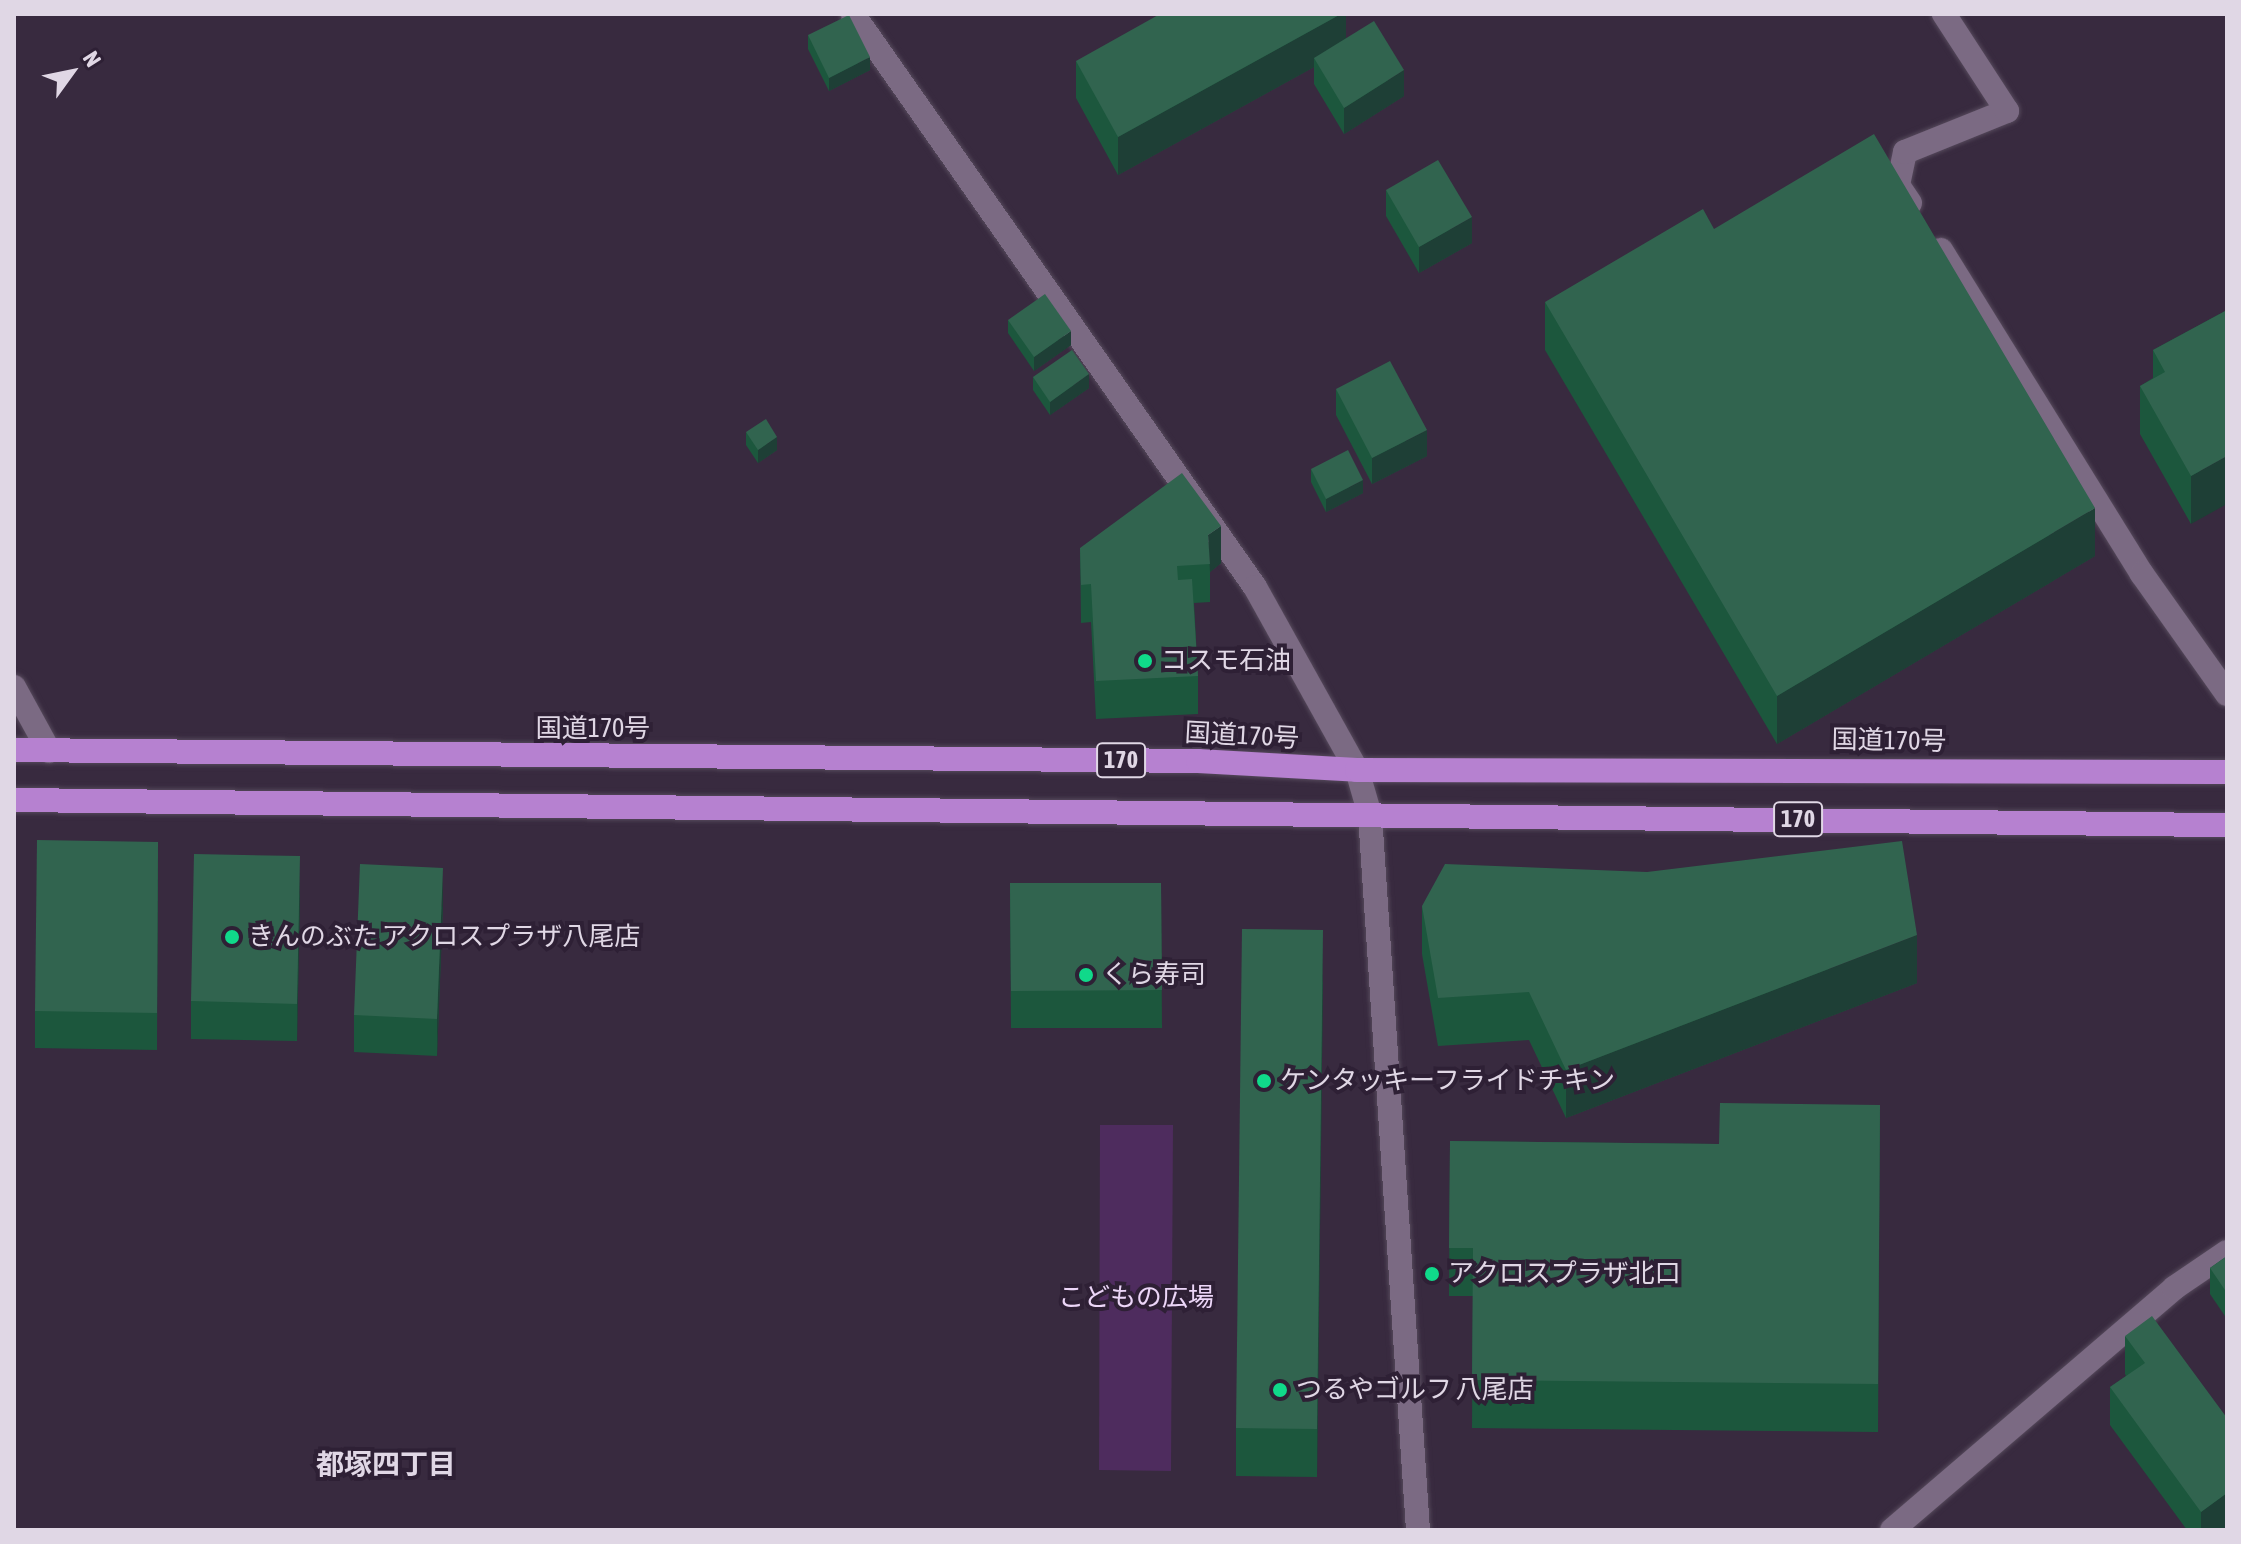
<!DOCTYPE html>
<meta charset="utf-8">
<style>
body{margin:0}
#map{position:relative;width:2241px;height:1544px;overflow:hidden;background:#382a3f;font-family:"Asap Condensed","Noto Sans JP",sans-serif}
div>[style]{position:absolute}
.green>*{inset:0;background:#4e2c5e}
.roads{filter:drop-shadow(0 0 2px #55495b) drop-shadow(0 0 2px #55495b)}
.minor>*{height:24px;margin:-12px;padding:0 12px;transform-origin:12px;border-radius:12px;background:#7b6a83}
.highway>*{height:24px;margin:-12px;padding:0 12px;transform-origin:12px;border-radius:12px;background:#b681d0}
.wall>*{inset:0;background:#1c573d}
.shaded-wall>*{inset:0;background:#1e3f36}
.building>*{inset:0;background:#31644f}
.dots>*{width:22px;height:22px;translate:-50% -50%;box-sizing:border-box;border:4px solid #2e2035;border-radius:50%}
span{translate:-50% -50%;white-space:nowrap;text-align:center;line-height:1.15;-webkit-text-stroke:8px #2e2035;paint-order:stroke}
.shield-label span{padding:2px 6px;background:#2e2035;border:2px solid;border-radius:6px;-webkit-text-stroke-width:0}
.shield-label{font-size:24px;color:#e0d7e5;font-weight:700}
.poi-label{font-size:26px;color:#e0d7e5}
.left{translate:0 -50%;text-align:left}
.street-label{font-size:26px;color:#e0d7e5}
.park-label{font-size:26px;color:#ecd6f8}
.neighbourhood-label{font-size:28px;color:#e0d7e5;font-weight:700}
.frame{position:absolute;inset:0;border:16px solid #e0d7e5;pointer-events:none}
.north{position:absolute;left:32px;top:32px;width:80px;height:80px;-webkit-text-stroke:6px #2e2035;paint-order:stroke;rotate:57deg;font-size:22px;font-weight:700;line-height:32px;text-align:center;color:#e0d7e5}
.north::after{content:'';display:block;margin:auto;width:28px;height:36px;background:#e0d7e5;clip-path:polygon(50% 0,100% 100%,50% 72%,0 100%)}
</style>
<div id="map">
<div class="green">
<i style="clip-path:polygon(1100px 1125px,1173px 1125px,1171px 1471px,1099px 1470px)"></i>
</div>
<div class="roads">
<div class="minor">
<i style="left:853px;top:14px;width:700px;rotate:54.95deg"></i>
<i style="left:1255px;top:587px;width:210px;rotate:60.9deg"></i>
<i style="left:1357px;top:770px;width:47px;rotate:73.9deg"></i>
<i style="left:1370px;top:815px;width:717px;rotate:86.16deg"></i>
<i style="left:1910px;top:203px;width:22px;rotate:-124deg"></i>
<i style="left:1898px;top:185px;width:34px;rotate:-78deg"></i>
<i style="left:1905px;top:152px;width:110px;rotate:-21.9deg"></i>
<i style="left:2007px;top:111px;width:116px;rotate:-123deg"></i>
<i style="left:1941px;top:250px;width:381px;rotate:58.2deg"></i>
<i style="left:2142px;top:574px;width:147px;rotate:54.7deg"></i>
<i style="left:14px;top:687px;width:73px;rotate:61.3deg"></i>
<i style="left:1892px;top:1530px;width:372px;rotate:-40.6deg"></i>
<i style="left:2174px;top:1288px;width:64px;rotate:-34.2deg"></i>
</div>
<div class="highway">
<i style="left:14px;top:750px;width:1184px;rotate:0.53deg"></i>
<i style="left:1198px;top:761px;width:159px;rotate:3.2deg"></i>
<i style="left:1357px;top:770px;width:870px;rotate:0.13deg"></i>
<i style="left:14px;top:800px;width:2213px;rotate:0.65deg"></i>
</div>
</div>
<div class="wall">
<i style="clip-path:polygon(1346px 14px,1346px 39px,1404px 96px,1344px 134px,1314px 84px,1314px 67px,1118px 175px,1076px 98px,1076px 61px)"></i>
<i style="clip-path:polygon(808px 35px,870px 70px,829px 91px,808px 49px)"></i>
<i style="clip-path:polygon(1386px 190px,1472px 243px,1419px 273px,1386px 216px)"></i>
<i style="clip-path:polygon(1545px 302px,2095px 556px,1777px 744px,1545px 350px)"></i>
<i style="clip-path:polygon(2227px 310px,2191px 524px,2140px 434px,2140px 386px,2153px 378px,2153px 350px)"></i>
<i style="clip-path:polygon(1008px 320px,1071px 345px,1034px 371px,1008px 333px)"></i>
<i style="clip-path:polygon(1033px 377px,1089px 388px,1050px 415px,1033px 390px)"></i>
<i style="clip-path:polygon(1336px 389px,1427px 456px,1372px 484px,1336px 415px)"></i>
<i style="clip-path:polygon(746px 432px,777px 450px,758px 463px,746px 445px)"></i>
<i style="clip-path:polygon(1311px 469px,1363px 493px,1326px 512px,1311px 482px)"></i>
<i style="clip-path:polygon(1080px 548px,1221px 563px,1210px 572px,1210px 602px,1194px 603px,1198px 676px,1198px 714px,1096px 719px,1091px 622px,1081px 623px)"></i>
<i style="clip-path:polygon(158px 842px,157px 1050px,35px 1048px,35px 1011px)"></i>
<i style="clip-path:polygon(1010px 883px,1161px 883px,1162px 1028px,1011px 1028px)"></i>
<i style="clip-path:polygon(300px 894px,297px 1041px,191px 1039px,191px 1001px)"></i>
<i style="clip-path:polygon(443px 905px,437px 1056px,354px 1052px,354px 1015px)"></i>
<i style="clip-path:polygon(1422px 906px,1917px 983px,1566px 1118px,1529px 1040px,1438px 1046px,1422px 954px)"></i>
<i style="clip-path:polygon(1323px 978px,1317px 1477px,1236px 1476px,1236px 1428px)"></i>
<i style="clip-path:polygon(1880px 1105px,1878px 1432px,1472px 1428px,1473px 1296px,1449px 1296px,1450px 1141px,1719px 1144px)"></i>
<i style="clip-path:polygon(2227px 1256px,2227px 1319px,2210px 1294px,2210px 1268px)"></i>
<i style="clip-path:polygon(2125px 1336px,2227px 1418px,2227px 1530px,2187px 1530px,2110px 1425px,2110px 1387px,2126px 1376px,2125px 1374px)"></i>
</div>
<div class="shaded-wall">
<i style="clip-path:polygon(1341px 14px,1346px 14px,1346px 49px,1314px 58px,1314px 67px,1118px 175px,1118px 137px)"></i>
<i style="clip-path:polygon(870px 57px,870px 70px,829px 91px,829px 78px)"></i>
<i style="clip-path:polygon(1404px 70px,1404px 96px,1344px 134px,1344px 108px)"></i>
<i style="clip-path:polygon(1472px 217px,1472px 243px,1419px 273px,1419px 247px)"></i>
<i style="clip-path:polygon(1071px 331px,1071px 345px,1034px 371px,1034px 357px)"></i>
<i style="clip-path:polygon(1089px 374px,1089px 388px,1050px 415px,1050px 402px)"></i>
<i style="clip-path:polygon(1427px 430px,1427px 456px,1372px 484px,1372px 458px)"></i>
<i style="clip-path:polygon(777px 437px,777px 450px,758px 463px,758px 450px)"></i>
<i style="clip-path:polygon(2227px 456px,2227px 504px,2191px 524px,2191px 476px)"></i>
<i style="clip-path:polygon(1363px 480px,1363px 493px,1326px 512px,1326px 499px)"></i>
<i style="clip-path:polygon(2095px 508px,2095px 556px,1777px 744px,1777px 696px)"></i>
<i style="clip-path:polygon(1221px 526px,1221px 563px,1210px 572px,1208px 535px)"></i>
<i style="clip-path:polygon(300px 856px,300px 894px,297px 1041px,297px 1004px)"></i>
<i style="clip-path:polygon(443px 868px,443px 905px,437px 1056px,437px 1019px)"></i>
<i style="clip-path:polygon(1323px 930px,1323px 978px,1317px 1477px,1317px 1429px)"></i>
<i style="clip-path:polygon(1917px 935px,1917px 983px,1566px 1118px,1566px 1070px)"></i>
<i style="clip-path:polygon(2227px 1493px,2227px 1530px,2201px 1530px,2201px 1512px)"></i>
</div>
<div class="building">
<i style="clip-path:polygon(1160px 14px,1341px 14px,1118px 137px,1076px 61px)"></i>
<i style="clip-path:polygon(849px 15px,870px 57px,829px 78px,808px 35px)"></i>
<i style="clip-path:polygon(1374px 21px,1404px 70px,1344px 108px,1314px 58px)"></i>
<i style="clip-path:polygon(1874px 134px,2095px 508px,1777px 696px,1545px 302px,1703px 209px,1714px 229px)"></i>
<i style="clip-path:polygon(1438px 160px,1472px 217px,1419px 247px,1386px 190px)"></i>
<i style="clip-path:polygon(1045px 294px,1071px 331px,1034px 357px,1008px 320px)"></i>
<i style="clip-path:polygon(2227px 310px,2227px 456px,2191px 476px,2140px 386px,2165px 372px,2153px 350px)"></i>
<i style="clip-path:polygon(1072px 350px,1089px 374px,1050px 402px,1033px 377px)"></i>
<i style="clip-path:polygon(1390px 361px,1427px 430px,1372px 458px,1336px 389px)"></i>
<i style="clip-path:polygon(766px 419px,777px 437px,758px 450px,746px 432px)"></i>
<i style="clip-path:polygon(1348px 450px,1363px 480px,1326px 499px,1311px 469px)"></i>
<i style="clip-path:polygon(1182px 473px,1221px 526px,1208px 535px,1210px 564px,1177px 566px,1178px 580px,1192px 579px,1198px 676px,1096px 681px,1091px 584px,1081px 585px,1080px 548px)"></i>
<i style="clip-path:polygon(37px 840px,158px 842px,157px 1013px,35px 1011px)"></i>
<i style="clip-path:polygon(1902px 841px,1917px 935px,1566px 1070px,1529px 992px,1438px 998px,1422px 906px,1445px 864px,1647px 872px)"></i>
<i style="clip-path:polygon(194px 854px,300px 856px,297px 1004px,191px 1001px)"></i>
<i style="clip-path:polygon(360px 864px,443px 868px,437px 1019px,354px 1015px)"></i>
<i style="clip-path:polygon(1010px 883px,1161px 883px,1162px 990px,1011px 991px)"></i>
<i style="clip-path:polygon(1242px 929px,1323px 930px,1317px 1429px,1236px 1428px)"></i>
<i style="clip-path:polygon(1720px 1103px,1880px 1105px,1878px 1384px,1472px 1380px,1473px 1248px,1449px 1248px,1450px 1141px,1719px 1144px)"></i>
<i style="clip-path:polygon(2227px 1256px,2227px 1293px,2210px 1268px)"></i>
<i style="clip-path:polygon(2152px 1316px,2227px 1418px,2227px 1493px,2201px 1512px,2110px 1387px,2145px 1363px,2125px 1336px)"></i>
</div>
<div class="dots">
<i style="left:1145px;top:661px;background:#10d98a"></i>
<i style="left:232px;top:937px;background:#10d98a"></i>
<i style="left:1086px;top:975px;background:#10d98a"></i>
<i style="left:1264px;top:1081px;background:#10d98a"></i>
<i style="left:1432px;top:1274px;background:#10d98a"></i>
<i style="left:1280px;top:1390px;background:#10d98a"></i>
</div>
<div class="shield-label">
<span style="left:1121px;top:760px">170</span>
<span style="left:1798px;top:819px">170</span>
</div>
<div class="poi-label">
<span class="left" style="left:1161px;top:661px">コスモ石油</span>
<span class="left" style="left:248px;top:937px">きんのぶた アクロスプラザ八尾店</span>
<span class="left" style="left:1102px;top:975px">くら寿司</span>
<span class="left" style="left:1280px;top:1081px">ケンタッキーフライドチキン</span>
<span class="left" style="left:1448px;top:1274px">アクロスプラザ北口</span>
<span class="left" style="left:1296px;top:1390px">つるやゴルフ 八尾店</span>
</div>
<div class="street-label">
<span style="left:593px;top:729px">国道170号</span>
<span style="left:1242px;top:736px;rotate:3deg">国道170号</span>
<span style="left:1889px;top:741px;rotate:1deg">国道170号</span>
</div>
<div class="park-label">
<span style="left:1136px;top:1298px">こどもの広場</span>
</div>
<div class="neighbourhood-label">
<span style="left:386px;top:1464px">都塚四丁目</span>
</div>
<div class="frame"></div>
<div class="north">N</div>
</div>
